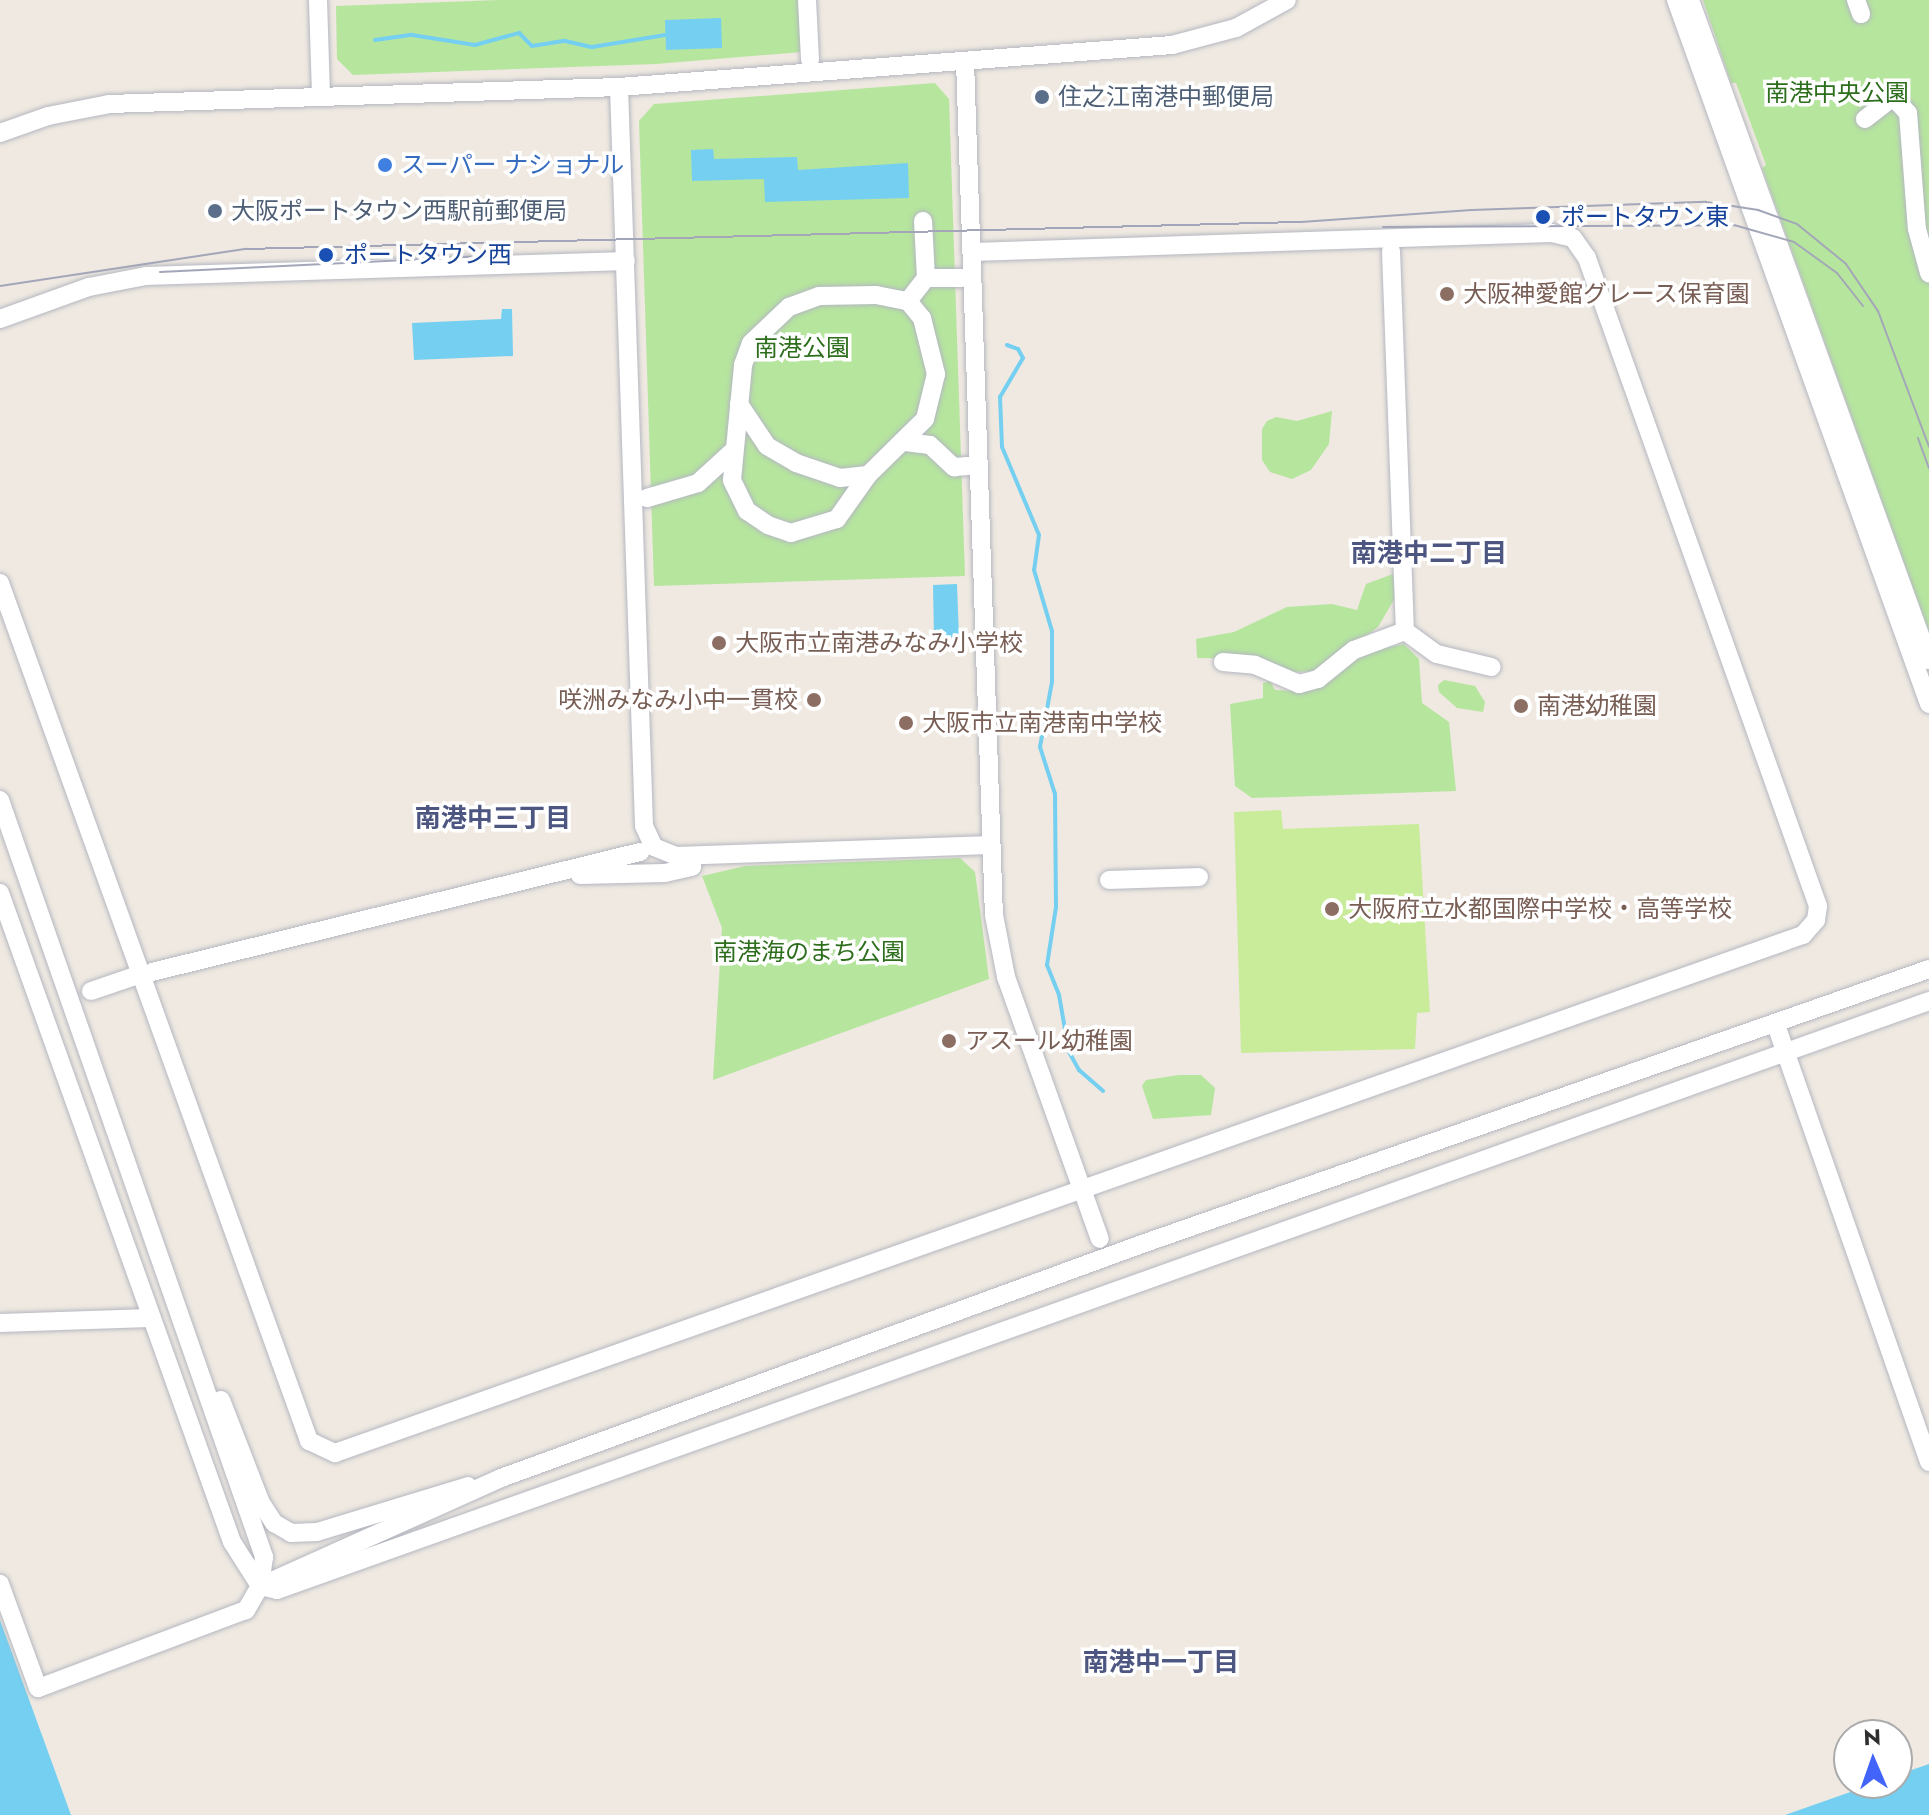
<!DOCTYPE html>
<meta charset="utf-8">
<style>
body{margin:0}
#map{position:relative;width:1929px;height:1815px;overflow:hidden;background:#efe9e1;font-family:Jost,"Noto Sans JP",sans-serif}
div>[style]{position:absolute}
.green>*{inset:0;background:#b6e59e}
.pitch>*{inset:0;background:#c9ec9a}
.water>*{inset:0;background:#75cff0}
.stream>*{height:4px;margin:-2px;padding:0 2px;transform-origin:2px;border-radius:2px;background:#75cff0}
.roads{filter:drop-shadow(0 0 2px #b4b7c1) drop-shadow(0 0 2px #b4b7c1)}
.minor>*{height:18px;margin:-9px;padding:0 9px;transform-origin:9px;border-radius:9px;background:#fff}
.tram>*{height:2px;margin:-1px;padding:0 1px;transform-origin:1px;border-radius:1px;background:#a3a6b8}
.dots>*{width:22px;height:22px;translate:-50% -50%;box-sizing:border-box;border:4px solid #fff;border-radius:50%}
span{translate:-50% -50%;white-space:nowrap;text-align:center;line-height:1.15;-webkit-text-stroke:7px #fff;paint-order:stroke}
.park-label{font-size:24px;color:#2c6e1b}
.service-label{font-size:24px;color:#4e5e75}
.left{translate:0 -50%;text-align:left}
.shop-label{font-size:24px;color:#366cbe}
.transit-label{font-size:24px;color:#164399}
.education-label{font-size:24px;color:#785e54}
.right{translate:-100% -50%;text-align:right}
.neighbourhood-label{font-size:26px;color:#4d5680;font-weight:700}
.north{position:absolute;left:1833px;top:1719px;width:80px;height:80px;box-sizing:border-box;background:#fff;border:2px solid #ababab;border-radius:50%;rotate:358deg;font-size:22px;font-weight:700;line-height:32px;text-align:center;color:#2e2e2e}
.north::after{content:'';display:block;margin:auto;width:28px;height:36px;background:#4264fb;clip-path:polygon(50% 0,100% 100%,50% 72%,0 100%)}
</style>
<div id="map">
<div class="green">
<i style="clip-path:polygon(499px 0,799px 0,802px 52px,656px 64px,353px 75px,337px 59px,336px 6px)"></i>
<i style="clip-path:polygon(1703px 0,1929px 0,1929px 632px,1762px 168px,1766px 165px,1736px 83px,1731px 83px)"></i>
<i style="clip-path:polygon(935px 83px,949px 99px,965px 576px,654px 586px,639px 121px,654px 104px)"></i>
<i style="clip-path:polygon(1332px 411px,1329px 444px,1311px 470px,1292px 479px,1270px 472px,1262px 460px,1262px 429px,1267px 421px,1276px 417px,1297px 421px)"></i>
<i style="clip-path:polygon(1393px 574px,1395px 598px,1378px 627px,1318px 671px,1291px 672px,1262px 659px,1197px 658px,1196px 639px,1234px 632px,1287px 607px,1332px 604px,1357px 610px,1366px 584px)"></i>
<i style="clip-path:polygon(1404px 644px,1419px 659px,1422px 703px,1449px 722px,1456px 791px,1252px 798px,1235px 786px,1230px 704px,1263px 698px,1263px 683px,1270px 681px,1275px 690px,1296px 691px,1364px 653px)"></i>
<i style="clip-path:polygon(1444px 680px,1475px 686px,1485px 702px,1483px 712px,1457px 708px,1439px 692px,1438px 685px)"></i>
<i style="clip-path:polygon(960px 858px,975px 872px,989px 979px,713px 1080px,722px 928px,702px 876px,745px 866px)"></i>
<i style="clip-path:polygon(1179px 1075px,1201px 1075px,1215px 1088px,1211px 1115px,1153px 1119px,1142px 1086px,1146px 1080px)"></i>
</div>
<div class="pitch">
<i style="clip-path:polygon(1281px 810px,1283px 829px,1419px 824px,1430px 1012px,1417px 1013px,1415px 1049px,1241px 1053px,1234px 812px)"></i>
</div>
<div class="water">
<i style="clip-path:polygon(721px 18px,722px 48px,666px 50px,665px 20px)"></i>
<i style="clip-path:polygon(713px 149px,714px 159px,797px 157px,798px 170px,908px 163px,909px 198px,765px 202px,764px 179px,692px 181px,691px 150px)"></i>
<i style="clip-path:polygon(502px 309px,512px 309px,513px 356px,414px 360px,412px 323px,501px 319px)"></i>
<i style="clip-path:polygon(957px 584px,959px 637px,934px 638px,933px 585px)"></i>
<i style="clip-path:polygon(0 1620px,11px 1650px,71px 1815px,0 1815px)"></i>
<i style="clip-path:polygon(1929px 1764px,1929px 1815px,1785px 1815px,1876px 1783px,1897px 1783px,1897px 1775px)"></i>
</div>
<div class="stream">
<i style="left:375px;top:40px;width:37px;rotate:-8deg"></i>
<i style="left:412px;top:35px;width:64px;rotate:9deg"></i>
<i style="left:475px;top:45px;width:46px;rotate:-15.3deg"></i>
<i style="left:519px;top:33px;width:18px;rotate:45deg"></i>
<i style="left:532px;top:46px;width:33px;rotate:-9deg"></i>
<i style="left:565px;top:41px;width:28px;rotate:13deg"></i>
<i style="left:592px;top:47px;width:74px;rotate:-9.3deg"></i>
<i style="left:1007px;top:345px;width:12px;rotate:20deg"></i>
<i style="left:1018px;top:349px;width:10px;rotate:61deg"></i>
<i style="left:1023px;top:358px;width:45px;rotate:120.5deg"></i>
<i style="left:1000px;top:397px;width:50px;rotate:87.7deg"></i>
<i style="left:1002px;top:447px;width:95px;rotate:67.2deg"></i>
<i style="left:1039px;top:535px;width:35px;rotate:98deg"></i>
<i style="left:1034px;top:570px;width:64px;rotate:73.6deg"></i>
<i style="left:1052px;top:631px;width:51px;rotate:90deg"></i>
<i style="left:1052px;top:682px;width:66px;rotate:100.5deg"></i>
<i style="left:1040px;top:747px;width:49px;rotate:72.3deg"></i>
<i style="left:1055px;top:794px;width:113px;rotate:89.5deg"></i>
<i style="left:1056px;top:907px;width:59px;rotate:98.8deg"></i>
<i style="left:1047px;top:965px;width:32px;rotate:68deg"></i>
<i style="left:1059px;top:995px;width:58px;rotate:80deg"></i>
<i style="left:1069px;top:1052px;width:21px;rotate:61deg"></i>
<i style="left:1079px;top:1070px;width:32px;rotate:41deg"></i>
</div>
<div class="roads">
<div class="minor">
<i style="left:318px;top:0;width:96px;rotate:88.2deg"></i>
<i style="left:807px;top:0;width:60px;rotate:87.1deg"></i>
<i style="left:1676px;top:0;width:748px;rotate:70.23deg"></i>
<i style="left:1690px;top:0;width:702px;rotate:70.09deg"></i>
<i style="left:1856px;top:0;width:15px;rotate:70deg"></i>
<i style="left:965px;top:61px;width:854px;rotate:88.06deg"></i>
<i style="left:994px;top:915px;width:63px;rotate:79deg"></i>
<i style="left:1006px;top:977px;width:278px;rotate:70.3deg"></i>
<i style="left:619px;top:87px;width:739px;rotate:88.06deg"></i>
<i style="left:644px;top:826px;width:23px;rotate:65deg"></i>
<i style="left:654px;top:847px;width:24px;rotate:22deg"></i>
<i style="left:676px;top:856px;width:315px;rotate:-2deg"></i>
<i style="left:1865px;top:119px;width:36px;rotate:-38deg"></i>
<i style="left:1893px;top:97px;width:22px;rotate:47deg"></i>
<i style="left:1908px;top:113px;width:116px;rotate:85.6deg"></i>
<i style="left:1917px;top:229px;width:46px;rotate:74.7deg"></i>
<i style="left:0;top:133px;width:51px;rotate:-19.5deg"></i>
<i style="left:48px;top:116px;width:62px;rotate:-11.1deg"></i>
<i style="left:109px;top:104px;width:510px;rotate:-1.91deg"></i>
<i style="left:619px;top:87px;width:555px;rotate:-4.34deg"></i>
<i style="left:1172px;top:45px;width:66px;rotate:-14.9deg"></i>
<i style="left:1236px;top:28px;width:58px;rotate:-28.8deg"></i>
<i style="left:1391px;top:251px;width:380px;rotate:87.9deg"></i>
<i style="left:926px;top:278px;width:36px"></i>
<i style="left:876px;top:295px;width:33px;rotate:11deg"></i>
<i style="left:908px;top:301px;width:22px;rotate:51deg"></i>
<i style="left:922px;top:318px;width:58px;rotate:76deg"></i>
<i style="left:936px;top:374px;width:46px;rotate:103.7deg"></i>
<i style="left:925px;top:419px;width:80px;rotate:135.5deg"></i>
<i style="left:868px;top:475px;width:54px;rotate:125.2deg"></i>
<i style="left:837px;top:519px;width:48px;rotate:163.1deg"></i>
<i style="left:791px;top:533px;width:24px;rotate:-161deg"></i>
<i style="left:768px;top:525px;width:25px;rotate:-146deg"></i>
<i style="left:747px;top:511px;width:34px;rotate:-116deg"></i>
<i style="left:732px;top:480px;width:116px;rotate:-84.5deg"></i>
<i style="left:743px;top:365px;width:23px;rotate:-70deg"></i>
<i style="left:751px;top:343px;width:52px;rotate:-43.5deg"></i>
<i style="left:789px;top:307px;width:32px;rotate:-20deg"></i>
<i style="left:819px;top:296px;width:57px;rotate:-1deg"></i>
<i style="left:908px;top:301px;width:29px;rotate:-52deg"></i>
<i style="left:926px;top:278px;width:57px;rotate:-93deg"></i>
<i style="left:0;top:319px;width:95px;rotate:-19.8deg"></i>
<i style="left:89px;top:287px;width:58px;rotate:-10.9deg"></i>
<i style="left:146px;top:276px;width:480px;rotate:-1.8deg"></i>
<i style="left:739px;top:404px;width:50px;rotate:56.3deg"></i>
<i style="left:767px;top:446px;width:34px;rotate:30deg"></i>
<i style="left:796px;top:463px;width:46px;rotate:18.8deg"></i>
<i style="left:840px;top:478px;width:28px;rotate:-6deg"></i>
<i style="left:905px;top:442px;width:25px;rotate:7deg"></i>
<i style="left:930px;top:445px;width:33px;rotate:43deg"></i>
<i style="left:954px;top:467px;width:14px;rotate:-4deg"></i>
<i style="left:647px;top:498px;width:53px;rotate:-16.4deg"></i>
<i style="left:698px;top:483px;width:46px;rotate:-42.4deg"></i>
<i style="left:0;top:583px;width:912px;rotate:70.19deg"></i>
<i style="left:309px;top:1441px;width:29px;rotate:25deg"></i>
<i style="left:335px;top:1453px;width:1557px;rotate:-19.44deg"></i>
<i style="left:1803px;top:935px;width:20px;rotate:-49deg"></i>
<i style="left:1816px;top:920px;width:14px;rotate:-82deg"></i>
<i style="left:1818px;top:906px;width:688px;rotate:-109.62deg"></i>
<i style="left:1587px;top:258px;width:24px;rotate:-125deg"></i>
<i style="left:1573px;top:238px;width:23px;rotate:-167deg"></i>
<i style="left:1551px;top:233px;width:579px;rotate:178.12deg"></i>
<i style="left:1405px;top:631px;width:39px;rotate:36deg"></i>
<i style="left:1437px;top:654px;width:56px;rotate:13.5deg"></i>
<i style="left:1223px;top:662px;width:32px;rotate:5deg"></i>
<i style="left:1255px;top:665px;width:48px;rotate:23.4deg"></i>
<i style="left:1299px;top:684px;width:20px;rotate:-15deg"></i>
<i style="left:1318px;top:679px;width:46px;rotate:-38.9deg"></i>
<i style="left:1354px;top:650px;width:54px;rotate:-20.4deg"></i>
<i style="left:0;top:800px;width:802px;rotate:70.77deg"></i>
<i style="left:264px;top:1557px;width:29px;rotate:98deg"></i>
<i style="left:260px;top:1586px;width:28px;rotate:120deg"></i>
<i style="left:246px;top:1610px;width:222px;rotate:159.4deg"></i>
<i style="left:38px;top:1688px;width:111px;rotate:-110.1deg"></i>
<i style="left:580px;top:875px;width:85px;rotate:-1.3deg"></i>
<i style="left:665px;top:873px;width:28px;rotate:-13deg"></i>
<i style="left:1109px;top:880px;width:90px;rotate:-1.9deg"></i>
<i style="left:0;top:893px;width:689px;rotate:70.33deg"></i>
<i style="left:232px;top:1542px;width:52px;rotate:57.5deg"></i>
<i style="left:260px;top:1586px;width:17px;rotate:13deg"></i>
<i style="left:277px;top:1590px;width:1754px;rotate:-19.62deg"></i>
<i style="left:152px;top:972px;width:503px;rotate:-13.82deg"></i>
<i style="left:91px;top:991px;width:46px;rotate:-18.8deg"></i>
<i style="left:1776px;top:1025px;width:463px;rotate:70.7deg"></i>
<i style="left:0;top:1323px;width:150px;rotate:-1.9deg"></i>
<i style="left:221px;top:1400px;width:110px;rotate:68.8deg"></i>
<i style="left:261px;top:1503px;width:24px;rotate:57deg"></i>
<i style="left:274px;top:1523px;width:20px;rotate:30deg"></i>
<i style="left:291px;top:1533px;width:26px;rotate:-2deg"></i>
<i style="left:317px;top:1532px;width:158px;rotate:-16.9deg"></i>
<i style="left:263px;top:1585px;width:261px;rotate:-24.2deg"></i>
<i style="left:501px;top:1478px;width:682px;rotate:-20.05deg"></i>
<i style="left:1142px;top:1244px;width:834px;rotate:-19.26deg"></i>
</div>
</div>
<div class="tram">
<i style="left:1383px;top:227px;width:351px;rotate:-0.3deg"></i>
<i style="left:1734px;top:225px;width:62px;rotate:15.8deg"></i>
<i style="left:1794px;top:242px;width:53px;rotate:35.8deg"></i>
<i style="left:1837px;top:273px;width:42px;rotate:51.8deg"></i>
<i style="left:160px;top:272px;width:344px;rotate:-2.8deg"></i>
<i style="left:0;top:286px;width:249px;rotate:-8.6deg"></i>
<i style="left:246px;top:249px;width:1055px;rotate:-1.47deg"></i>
<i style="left:1301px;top:222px;width:171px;rotate:-4deg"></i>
<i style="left:1472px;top:210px;width:234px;rotate:-2deg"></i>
<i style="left:1706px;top:202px;width:53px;rotate:8.7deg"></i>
<i style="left:1758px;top:210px;width:41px;rotate:19.7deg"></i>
<i style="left:1797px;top:224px;width:63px;rotate:39.2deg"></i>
<i style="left:1846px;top:264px;width:57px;rotate:55.8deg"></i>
<i style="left:1878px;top:311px;width:145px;rotate:69.4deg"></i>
<i style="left:1918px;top:438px;width:32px;rotate:70deg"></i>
</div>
<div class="dots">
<i style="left:1042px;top:97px;background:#5c6f8a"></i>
<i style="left:385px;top:165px;background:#3f7fe0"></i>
<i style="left:215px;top:211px;background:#5c6f8a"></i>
<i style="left:1543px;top:217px;background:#1a4fb4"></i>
<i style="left:326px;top:255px;background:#1a4fb4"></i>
<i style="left:1447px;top:294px;background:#8d6e63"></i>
<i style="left:719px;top:643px;background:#8d6e63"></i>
<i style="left:814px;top:700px;background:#8d6e63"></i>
<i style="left:1521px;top:706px;background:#8d6e63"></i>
<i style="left:906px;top:723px;background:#8d6e63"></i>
<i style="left:1332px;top:909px;background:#8d6e63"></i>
<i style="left:949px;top:1041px;background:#8d6e63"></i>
</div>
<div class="park-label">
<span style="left:1837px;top:93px">南港中央公園</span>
<span style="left:802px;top:348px">南港公園</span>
<span style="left:809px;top:952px">南港海のまち公園</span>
</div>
<div class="service-label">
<span class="left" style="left:1058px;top:97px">住之江南港中郵便局</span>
<span class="left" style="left:231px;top:211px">大阪ポートタウン西駅前郵便局</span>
</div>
<div class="shop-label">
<span class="left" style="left:401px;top:165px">スーパー ナショナル</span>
</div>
<div class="transit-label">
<span class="left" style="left:1561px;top:217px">ポートタウン東</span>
<span class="left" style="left:344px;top:255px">ポートタウン西</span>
</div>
<div class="education-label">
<span class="left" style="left:1463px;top:294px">大阪神愛館グレース保育園</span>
<span class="left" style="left:735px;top:643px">大阪市立南港みなみ小学校</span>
<span class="right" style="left:798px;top:700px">咲洲みなみ小中一貫校</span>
<span class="left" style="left:1537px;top:706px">南港幼稚園</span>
<span class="left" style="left:922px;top:723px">大阪市立南港南中学校</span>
<span class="left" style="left:1348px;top:909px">大阪府立水都国際中学校・高等学校</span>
<span class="left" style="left:965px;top:1041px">アスール幼稚園</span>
</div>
<div class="neighbourhood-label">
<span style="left:1429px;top:554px">南港中二丁目</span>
<span style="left:493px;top:819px">南港中三丁目</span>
<span style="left:1161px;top:1663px">南港中一丁目</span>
</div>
<div class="north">N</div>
</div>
